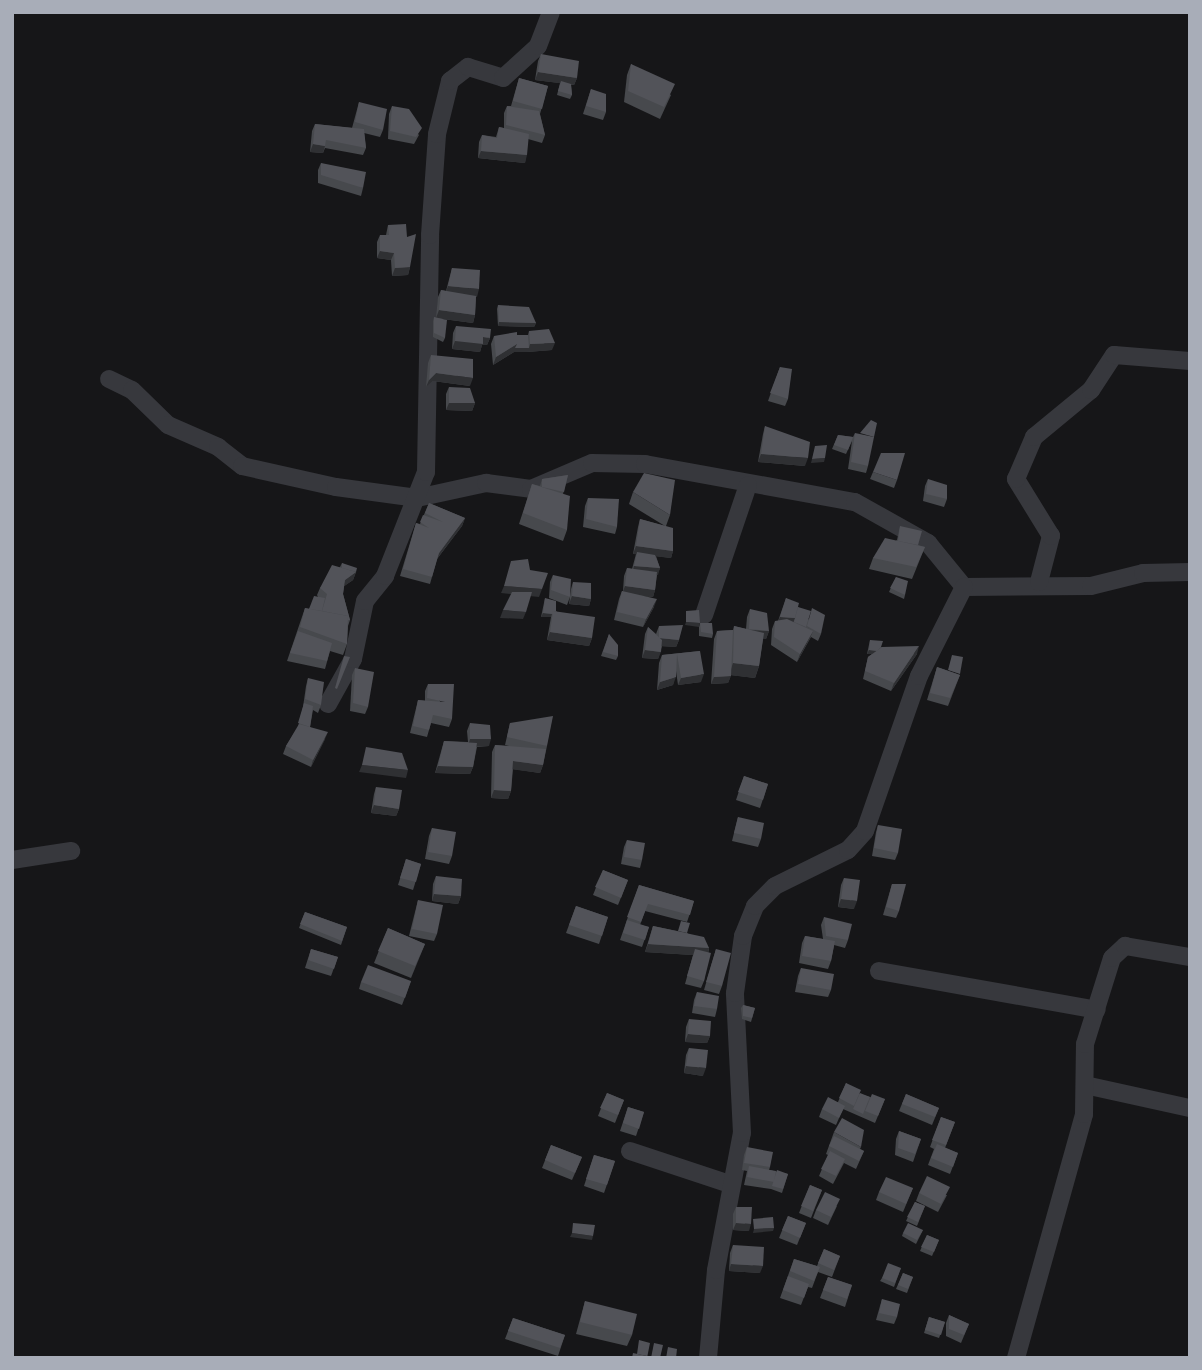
<!DOCTYPE html>
<style>
body{margin:0}
#map{position:relative;width:1202px;height:1370px;overflow:hidden;background:#161618;font-family:"Titillium Web",sans-serif}
div>[style]{position:absolute}
.minor>*{height:18px;margin:-9px;padding:0 9px;transform-origin:9px;border-radius:9px;background:#37383d}
.wall>*{inset:0;background:#47494d}
.shaded-wall>*{inset:0;background:#2f3033}
.building>*{inset:0;background:#525359}
span{translate:-50% -50%;white-space:nowrap;text-align:center;line-height:1.15;-webkit-text-stroke:5px #111113;paint-order:stroke}
.frame{position:absolute;inset:0;border:14px solid #a8adb8;pointer-events:none}
</style>
<div id="map">
<div class="minor">
<i style="left:109px;top:379px;width:25px;rotate:26deg"></i>
<i style="left:132px;top:390px;width:50px;rotate:44.2deg"></i>
<i style="left:168px;top:425px;width:55px;rotate:23.7deg"></i>
<i style="left:218px;top:447px;width:31px;rotate:38deg"></i>
<i style="left:242px;top:466px;width:96px;rotate:12.6deg"></i>
<i style="left:336px;top:487px;width:82px;rotate:7.7deg"></i>
<i style="left:417px;top:498px;width:71px;rotate:-12.3deg"></i>
<i style="left:486px;top:483px;width:45px;rotate:7.6deg"></i>
<i style="left:531px;top:489px;width:66px;rotate:-23.1deg"></i>
<i style="left:592px;top:463px;width:53px;rotate:1.1deg"></i>
<i style="left:645px;top:464px;width:213px;rotate:10.3deg"></i>
<i style="left:855px;top:502px;width:84px;rotate:29.3deg"></i>
<i style="left:928px;top:543px;width:57px;rotate:50.7deg"></i>
<i style="left:964px;top:587px;width:127px;rotate:-0.5deg"></i>
<i style="left:1091px;top:586px;width:54px;rotate:-14deg"></i>
<i style="left:1143px;top:573px;width:47px;rotate:-1.2deg"></i>
<i style="left:1039px;top:582px;width:48px;rotate:-75.4deg"></i>
<i style="left:1051px;top:536px;width:67px;rotate:-121.6deg"></i>
<i style="left:1016px;top:479px;width:46px;rotate:-66.8deg"></i>
<i style="left:1034px;top:437px;width:74px;rotate:-39.5deg"></i>
<i style="left:1091px;top:390px;width:42px;rotate:-56.7deg"></i>
<i style="left:1114px;top:355px;width:76px;rotate:4.5deg"></i>
<i style="left:704px;top:615px;width:137px;rotate:-71.3deg"></i>
<i style="left:328px;top:704px;width:51px;rotate:-60.9deg"></i>
<i style="left:353px;top:659px;width:59px;rotate:-78.3deg"></i>
<i style="left:365px;top:601px;width:32px;rotate:-51deg"></i>
<i style="left:385px;top:576px;width:112px;rotate:-68.5deg"></i>
<i style="left:426px;top:472px;width:237px;rotate:-89deg"></i>
<i style="left:430px;top:235px;width:101px;rotate:-86deg"></i>
<i style="left:437px;top:134px;width:55px;rotate:-76.2deg"></i>
<i style="left:450px;top:81px;width:23px;rotate:-38deg"></i>
<i style="left:468px;top:67px;width:37px;rotate:17deg"></i>
<i style="left:503px;top:78px;width:47px;rotate:-42.4deg"></i>
<i style="left:538px;top:46px;width:36px;rotate:-69deg"></i>
<i style="left:12px;top:860px;width:60px;rotate:-8.7deg"></i>
<i style="left:879px;top:971px;width:221px;rotate:10.1deg"></i>
<i style="left:1085px;top:1085px;width:107px;rotate:12.4deg"></i>
<i style="left:630px;top:1151px;width:105px;rotate:18.3deg"></i>
<i style="left:708px;top:1358px;width:88px;rotate:-84.8deg"></i>
<i style="left:716px;top:1270px;width:139px;rotate:-79.3deg"></i>
<i style="left:742px;top:1133px;width:140px;rotate:-92.9deg"></i>
<i style="left:735px;top:993px;width:58px;rotate:-82deg"></i>
<i style="left:743px;top:936px;width:32px;rotate:-68deg"></i>
<i style="left:755px;top:906px;width:28px;rotate:-45deg"></i>
<i style="left:775px;top:886px;width:81px;rotate:-26.3deg"></i>
<i style="left:848px;top:850px;width:25px;rotate:-48deg"></i>
<i style="left:865px;top:831px;width:164px;rotate:-70.8deg"></i>
<i style="left:919px;top:676px;width:100px;rotate:-63.2deg"></i>
<i style="left:1016px;top:1358px;width:253px;rotate:-74.4deg"></i>
<i style="left:1084px;top:1114px;width:70px;rotate:-89.2deg"></i>
<i style="left:1085px;top:1044px;width:90px;rotate:-72.6deg"></i>
<i style="left:1112px;top:958px;width:18px;rotate:-43deg"></i>
<i style="left:1125px;top:946px;width:66px;rotate:9.6deg"></i>
</div>
<div class="wall">
<i style="clip-path:polygon(541px 54px,577px 78px,574px 85px,571px 85px,572px 95px,570px 99px,557px 95px,560px 83px,535px 80px,538px 61px)"></i>
<i style="clip-path:polygon(631px 64px,671px 95px,660px 119px,624px 102px,627px 75px)"></i>
<i style="clip-path:polygon(519px 78px,548px 86px,540px 114px,545px 135px,542px 143px,528px 139px,525px 163px,478px 158px,479px 142px,482px 135px,496px 137px,499px 127px,504px 128px,504px 113px,507px 106px,511px 106px)"></i>
<i style="clip-path:polygon(591px 89px,606px 112px,603px 120px,583px 114px)"></i>
<i style="clip-path:polygon(359px 102px,383px 130px,380px 137px,364px 133px,366px 148px,363px 155px,325px 148px,323px 153px,310px 152px,312px 131px,315px 124px,352px 128px)"></i>
<i style="clip-path:polygon(392px 106px,419px 135px,414px 144px,388px 139px,389px 114px)"></i>
<i style="clip-path:polygon(321px 163px,363px 188px,361px 196px,318px 183px,318px 170px)"></i>
<i style="clip-path:polygon(388px 225px,407px 237px,410px 267px,408px 275px,392px 276px,391px 260px,377px 258px,377px 242px,380px 235px,386px 235px)"></i>
<i style="clip-path:polygon(452px 268px,477px 297px,476px 297px,475px 315px,473px 323px,443px 319px,445px 338px,443px 342px,433px 337px,433px 321px,434px 317px,436px 318px,438px 297px,441px 290px,446px 291px)"></i>
<i style="clip-path:polygon(498px 305px,536px 323px,534px 327px,498px 326px,497px 309px)"></i>
<i style="clip-path:polygon(456px 326px,490px 338px,487px 345px,482px 345px,480px 352px,452px 349px,453px 333px)"></i>
<i style="clip-path:polygon(529px 331px,552px 350px,527px 352px,514px 352px,493px 365px,491px 344px,494px 336px,528px 335px)"></i>
<i style="clip-path:polygon(431px 355px,470px 386px,433px 381px,426px 387px,428px 363px)"></i>
<i style="clip-path:polygon(780px 367px,788px 399px,785px 406px,768px 401px)"></i>
<i style="clip-path:polygon(449px 387px,475px 403px,472px 411px,446px 410px,446px 394px)"></i>
<i style="clip-path:polygon(765px 426px,805px 466px,758px 462px,763px 434px)"></i>
<i style="clip-path:polygon(855px 433px,868px 466px,866px 473px,848px 469px,852px 441px,846px 454px,832px 449px,838px 435px,853px 437px)"></i>
<i style="clip-path:polygon(873px 472px,897px 480px,894px 488px,870px 479px)"></i>
<i style="clip-path:polygon(568px 475px,563px 494px,567px 530px,563px 541px,519px 524px,532px 484px,540px 486px,542px 479px)"></i>
<i style="clip-path:polygon(928px 479px,947px 499px,944px 507px,923px 501px,925px 486px)"></i>
<i style="clip-path:polygon(633px 492px,670px 515px,666px 526px,673px 551px,671px 558px,656px 556px,660px 568px,657px 575px,655px 590px,653px 597px,643px 596px,654px 607px,643px 627px,614px 620px,619px 599px,622px 591px,623px 591px,624px 576px,627px 568px,632px 569px,636px 554px,633px 554px,638px 527px,640px 519px,665px 526px,629px 504px)"></i>
<i style="clip-path:polygon(588px 498px,617px 527px,615px 534px,583px 527px,585px 506px)"></i>
<i style="clip-path:polygon(429px 503px,465px 518px,462px 526px,437px 559px,430px 584px,400px 576px,416px 523px,420px 524px)"></i>
<i style="clip-path:polygon(900px 526px,918px 545px,925px 547px,912px 579px,869px 569px,873px 558px,897px 540px)"></i>
<i style="clip-path:polygon(342px 563px,356px 572px,353px 580px,344px 586px,343px 594px,350px 620px,348px 626px,347px 644px,343px 655px,330px 651px,325px 669px,287px 661px,305px 608px,309px 609px,318px 597px,317px 595px,320px 588px,340px 567px)"></i>
<i style="clip-path:polygon(553px 575px,570px 597px,567px 605px,549px 598px,550px 582px)"></i>
<i style="clip-path:polygon(896px 577px,905px 595px,904px 599px,889px 592px)"></i>
<i style="clip-path:polygon(573px 582px,591px 599px,589px 606px,569px 604px,571px 589px)"></i>
<i style="clip-path:polygon(545px 598px,556px 611px,592px 638px,589px 646px,547px 640px,551px 617px,541px 617px)"></i>
<i style="clip-path:polygon(786px 598px,798px 607px,821px 634px,818px 641px,811px 637px,797px 662px,771px 645px,772px 629px,775px 621px,778px 621px)"></i>
<i style="clip-path:polygon(750px 609px,769px 631px,766px 639px,763px 638px,759px 666px,755px 678px,731px 675px,728px 683px,711px 684px,714px 639px,717px 631px,733px 630px,734px 626px,746px 629px,747px 617px)"></i>
<i style="clip-path:polygon(700px 623px,713px 634px,712px 638px,699px 636px,699px 627px)"></i>
<i style="clip-path:polygon(659px 626px,679px 640px,676px 647px,662px 646px,658px 659px,642px 658px,645px 634px,648px 627px,656px 634px)"></i>
<i style="clip-path:polygon(609px 634px,618px 656px,616px 660px,601px 656px)"></i>
<i style="clip-path:polygon(870px 640px,881px 647px,917px 654px,891px 691px,863px 679px,868px 657px,872px 654px,867px 654px)"></i>
<i style="clip-path:polygon(700px 651px,701px 682px,678px 685px,676px 671px,673px 685px,657px 690px,659px 663px,662px 655px)"></i>
<i style="clip-path:polygon(937px 667px,960px 675px,948px 706px,927px 700px)"></i>
<i style="clip-path:polygon(355px 668px,368px 707px,365px 714px,350px 711px,352px 675px)"></i>
<i style="clip-path:polygon(308px 678px,321px 705px,318px 713px,313px 710px,310px 727px,325px 739px,311px 767px,283px 754px,286px 746px,298px 727px,303px 707px,306px 686px)"></i>
<i style="clip-path:polygon(428px 684px,452px 719px,449px 727px,431px 723px,427px 737px,410px 733px,418px 700px,425px 701px,425px 691px)"></i>
<i style="clip-path:polygon(470px 723px,489px 746px,477px 747px,473px 767px,470px 774px,435px 773px,444px 741px,468px 742px,467px 731px)"></i>
<i style="clip-path:polygon(510px 723px,547px 746px,543px 765px,540px 773px,513px 769px,511px 791px,508px 799px,491px 798px,492px 752px,495px 745px,509px 746px,505px 745px)"></i>
<i style="clip-path:polygon(744px 776px,768px 784px,760px 808px,736px 800px)"></i>
<i style="clip-path:polygon(376px 787px,399px 809px,396px 816px,371px 813px,374px 794px)"></i>
<i style="clip-path:polygon(738px 817px,761px 839px,758px 847px,732px 841px)"></i>
<i style="clip-path:polygon(878px 825px,898px 853px,895px 860px,872px 856px,876px 832px)"></i>
<i style="clip-path:polygon(432px 828px,452px 856px,449px 864px,425px 859px,429px 836px)"></i>
<i style="clip-path:polygon(627px 840px,642px 860px,640px 868px,621px 864px,624px 847px)"></i>
<i style="clip-path:polygon(406px 859px,421px 864px,413px 890px,398px 885px)"></i>
<i style="clip-path:polygon(603px 870px,628px 880px,618px 905px,593px 895px)"></i>
<i style="clip-path:polygon(436px 876px,461px 896px,458px 904px,432px 901px,433px 884px)"></i>
<i style="clip-path:polygon(844px 878px,854px 909px,838px 907px,841px 885px)"></i>
<i style="clip-path:polygon(892px 884px,899px 911px,896px 918px,883px 915px)"></i>
<i style="clip-path:polygon(639px 885px,694px 901px,687px 922px,645px 911px,640px 925px,649px 927px,642px 947px,620px 940px)"></i>
<i style="clip-path:polygon(418px 900px,437px 934px,434px 941px,409px 936px)"></i>
<i style="clip-path:polygon(576px 906px,608px 917px,599px 944px,566px 933px)"></i>
<i style="clip-path:polygon(305px 912px,347px 927px,341px 945px,299px 928px)"></i>
<i style="clip-path:polygon(824px 917px,848px 940px,845px 948px,834px 945px,831px 961px,828px 969px,799px 963px,802px 943px,805px 936px,823px 939px,821px 925px)"></i>
<i style="clip-path:polygon(653px 926px,687px 933px,709px 948px,704px 981px,701px 988px,685px 984px,693px 955px,645px 952px)"></i>
<i style="clip-path:polygon(388px 928px,425px 944px,411px 978px,374px 963px)"></i>
<i style="clip-path:polygon(311px 949px,338px 957px,331px 976px,305px 968px)"></i>
<i style="clip-path:polygon(716px 949px,722px 986px,719px 994px,704px 990px)"></i>
<i style="clip-path:polygon(801px 968px,831px 990px,828px 997px,795px 992px,798px 976px)"></i>
<i style="clip-path:polygon(411px 981px,402px 1005px,359px 989px,361px 982px)"></i>
<i style="clip-path:polygon(697px 992px,717px 1009px,715px 1017px,692px 1013px,694px 1000px)"></i>
<i style="clip-path:polygon(743px 1005px,755px 1008px,751px 1022px,742px 1019px,741px 1008px)"></i>
<i style="clip-path:polygon(689px 1019px,710px 1036px,707px 1043px,685px 1042px,686px 1027px)"></i>
<i style="clip-path:polygon(689px 1048px,703px 1076px,684px 1073px,686px 1055px)"></i>
<i style="clip-path:polygon(846px 1083px,860px 1094px,870px 1097px,885px 1099px,875px 1123px,843px 1109px,836px 1125px,819px 1117px,822px 1109px,838px 1102px)"></i>
<i style="clip-path:polygon(607px 1093px,624px 1100px,615px 1123px,598px 1116px)"></i>
<i style="clip-path:polygon(906px 1094px,939px 1108px,932px 1125px,899px 1111px)"></i>
<i style="clip-path:polygon(628px 1107px,644px 1112px,636px 1136px,620px 1131px)"></i>
<i style="clip-path:polygon(941px 1117px,955px 1122px,945px 1148px,958px 1153px,950px 1174px,928px 1165px,934px 1149px,930px 1147px)"></i>
<i style="clip-path:polygon(899px 1131px,921px 1139px,913px 1162px,895px 1155px,896px 1139px)"></i>
<i style="clip-path:polygon(834px 1132px,861px 1147px,860px 1149px,864px 1151px,856px 1169px,844px 1163px,833px 1184px,819px 1176px,828px 1155px,826px 1154px)"></i>
<i style="clip-path:polygon(551px 1145px,582px 1157px,572px 1180px,542px 1168px)"></i>
<i style="clip-path:polygon(747px 1147px,770px 1167px,769px 1170px,788px 1174px,782px 1193px,771px 1189px,744px 1185px,747px 1171px,742px 1170px,744px 1155px)"></i>
<i style="clip-path:polygon(594px 1155px,615px 1161px,604px 1193px,584px 1186px)"></i>
<i style="clip-path:polygon(810px 1185px,822px 1190px,811px 1218px,799px 1213px)"></i>
<i style="clip-path:polygon(913px 1188px,903px 1212px,876px 1200px,879px 1192px)"></i>
<i style="clip-path:polygon(919px 1193px,947px 1195px,938px 1212px,916px 1201px)"></i>
<i style="clip-path:polygon(915px 1202px,925px 1206px,917px 1226px,906px 1221px)"></i>
<i style="clip-path:polygon(837px 1206px,828px 1225px,813px 1218px,816px 1210px)"></i>
<i style="clip-path:polygon(736px 1207px,749px 1231px,733px 1230px,733px 1214px)"></i>
<i style="clip-path:polygon(788px 1216px,806px 1223px,797px 1245px,779px 1238px)"></i>
<i style="clip-path:polygon(923px 1230px,916px 1244px,902px 1236px,903px 1233px)"></i>
<i style="clip-path:polygon(927px 1235px,939px 1240px,932px 1256px,920px 1251px)"></i>
<i style="clip-path:polygon(733px 1245px,760px 1273px,729px 1271px,730px 1253px)"></i>
<i style="clip-path:polygon(824px 1249px,840px 1256px,832px 1277px,818px 1272px,812px 1288px,808px 1287px,801px 1305px,780px 1298px,794px 1259px,817px 1266px)"></i>
<i style="clip-path:polygon(901px 1268px,894px 1287px,880px 1281px,882px 1278px)"></i>
<i style="clip-path:polygon(903px 1273px,913px 1277px,907px 1293px,896px 1289px)"></i>
<i style="clip-path:polygon(828px 1277px,852px 1285px,845px 1307px,820px 1298px)"></i>
<i style="clip-path:polygon(882px 1299px,897px 1317px,894px 1324px,876px 1320px)"></i>
<i style="clip-path:polygon(585px 1301px,632px 1335px,627px 1346px,576px 1334px)"></i>
<i style="clip-path:polygon(949px 1315px,969px 1324px,961px 1343px,946px 1336px,946px 1323px)"></i>
<i style="clip-path:polygon(929px 1317px,945px 1322px,939px 1338px,924px 1333px)"></i>
<i style="clip-path:polygon(513px 1318px,565px 1335px,558px 1356px,505px 1339px)"></i>
</div>
<div class="shaded-wall">
<i style="clip-path:polygon(538px 72px,577px 78px,574px 85px,535px 80px)"></i>
<i style="clip-path:polygon(313px 144px,325px 146px,323px 153px,310px 152px)"></i>
<i style="clip-path:polygon(481px 151px,527px 155px,525px 163px,478px 158px)"></i>
<i style="clip-path:polygon(380px 251px,394px 253px,391px 260px,377px 258px)"></i>
<i style="clip-path:polygon(410px 267px,408px 275px,392px 276px,395px 268px)"></i>
<i style="clip-path:polygon(448px 286px,479px 289px,477px 297px,445px 294px)"></i>
<i style="clip-path:polygon(439px 310px,475px 315px,473px 323px,436px 318px)"></i>
<i style="clip-path:polygon(499px 322px,536px 323px,534px 327px,498px 326px)"></i>
<i style="clip-path:polygon(483px 337px,490px 338px,487px 345px,482px 345px,480px 352px,452px 349px,455px 341px)"></i>
<i style="clip-path:polygon(555px 343px,552px 350px,527px 352px,514px 352px,493px 365px,496px 357px,517px 344px,529px 348px,530px 344px)"></i>
<i style="clip-path:polygon(436px 373px,473px 378px,470px 386px,433px 381px,426px 387px,429px 380px)"></i>
<i style="clip-path:polygon(449px 403px,475px 403px,472px 411px,446px 410px)"></i>
<i style="clip-path:polygon(761px 454px,808px 458px,805px 466px,758px 462px)"></i>
<i style="clip-path:polygon(825px 458px,824px 462px,811px 463px,812px 459px)"></i>
<i style="clip-path:polygon(465px 518px,462px 526px,436px 560px,439px 553px)"></i>
<i style="clip-path:polygon(636px 546px,673px 551px,671px 558px,633px 554px)"></i>
<i style="clip-path:polygon(634px 566px,660px 568px,658px 575px,632px 574px)"></i>
<i style="clip-path:polygon(356px 572px,353px 580px,343px 587px,345px 580px)"></i>
<i style="clip-path:polygon(504px 586px,542px 589px,539px 597px,501px 593px)"></i>
<i style="clip-path:polygon(625px 586px,655px 590px,653px 597px,622px 594px)"></i>
<i style="clip-path:polygon(572px 596px,591px 599px,589px 606px,569px 604px)"></i>
<i style="clip-path:polygon(657px 599px,654px 607px,643px 627px,646px 619px)"></i>
<i style="clip-path:polygon(503px 610px,526px 612px,523px 619px,500px 618px)"></i>
<i style="clip-path:polygon(543px 613px,552px 614px,551px 617px,541px 617px)"></i>
<i style="clip-path:polygon(780px 617px,795px 618px,792px 626px,777px 624px)"></i>
<i style="clip-path:polygon(686px 622px,700px 623px,699px 627px,685px 625px)"></i>
<i style="clip-path:polygon(749px 630px,769px 631px,766px 639px,746px 638px)"></i>
<i style="clip-path:polygon(813px 631px,810px 638px,797px 662px,800px 654px)"></i>
<i style="clip-path:polygon(550px 632px,592px 638px,589px 646px,547px 640px)"></i>
<i style="clip-path:polygon(659px 638px,679px 640px,676px 647px,656px 646px)"></i>
<i style="clip-path:polygon(919px 646px,917px 654px,891px 691px,894px 683px)"></i>
<i style="clip-path:polygon(645px 650px,661px 652px,658px 659px,642px 658px)"></i>
<i style="clip-path:polygon(869px 650px,880px 651px,879px 654px,867px 654px)"></i>
<i style="clip-path:polygon(733px 663px,759px 666px,755px 678px,729px 675px)"></i>
<i style="clip-path:polygon(704px 674px,701px 682px,678px 685px,681px 678px)"></i>
<i style="clip-path:polygon(731px 676px,728px 683px,711px 684px,714px 677px)"></i>
<i style="clip-path:polygon(676px 677px,673px 685px,657px 690px,660px 682px)"></i>
<i style="clip-path:polygon(328px 732px,325px 739px,311px 767px,313px 760px)"></i>
<i style="clip-path:polygon(470px 739px,491px 739px,489px 746px,468px 747px)"></i>
<i style="clip-path:polygon(513px 761px,543px 765px,540px 773px,510px 769px)"></i>
<i style="clip-path:polygon(362px 765px,408px 770px,406px 778px,359px 772px)"></i>
<i style="clip-path:polygon(438px 766px,473px 767px,470px 774px,435px 773px)"></i>
<i style="clip-path:polygon(494px 790px,511px 791px,508px 799px,491px 798px)"></i>
<i style="clip-path:polygon(374px 805px,399px 809px,396px 816px,371px 813px)"></i>
<i style="clip-path:polygon(434px 894px,461px 896px,458px 904px,432px 901px)"></i>
<i style="clip-path:polygon(841px 899px,857px 901px,854px 909px,838px 907px)"></i>
<i style="clip-path:polygon(648px 944px,709px 948px,707px 956px,645px 952px)"></i>
<i style="clip-path:polygon(688px 1034px,710px 1036px,707px 1043px,685px 1042px)"></i>
<i style="clip-path:polygon(686px 1066px,706px 1068px,703px 1076px,684px 1073px)"></i>
<i style="clip-path:polygon(736px 1223px,751px 1224px,749px 1231px,733px 1230px)"></i>
<i style="clip-path:polygon(774px 1228px,773px 1231px,753px 1233px,754px 1229px)"></i>
<i style="clip-path:polygon(572px 1233px,593px 1236px,592px 1240px,570px 1237px)"></i>
<i style="clip-path:polygon(731px 1264px,763px 1266px,760px 1273px,729px 1271px)"></i>
</div>
<div class="building">
<i style="clip-path:polygon(541px 54px,579px 61px,577px 78px,538px 72px)"></i>
<i style="clip-path:polygon(631px 64px,675px 84px,664px 107px,628px 91px)"></i>
<i style="clip-path:polygon(519px 78px,548px 86px,542px 109px,513px 101px)"></i>
<i style="clip-path:polygon(561px 81px,571px 84px,572px 95px,558px 91px)"></i>
<i style="clip-path:polygon(591px 89px,606px 94px,606px 112px,586px 106px)"></i>
<i style="clip-path:polygon(359px 102px,387px 109px,383px 130px,355px 122px)"></i>
<i style="clip-path:polygon(392px 106px,409px 109px,422px 128px,416px 137px,390px 131px)"></i>
<i style="clip-path:polygon(507px 106px,539px 111px,545px 135px,506px 125px)"></i>
<i style="clip-path:polygon(315px 124px,364px 129px,366px 148px,326px 140px,325px 146px,313px 144px)"></i>
<i style="clip-path:polygon(499px 127px,529px 134px,527px 155px,481px 151px,482px 135px,497px 138px)"></i>
<i style="clip-path:polygon(321px 163px,366px 172px,363px 188px,321px 175px)"></i>
<i style="clip-path:polygon(406px 224px,407px 237px,416px 234px,410px 267px,395px 268px,394px 253px,380px 251px,380px 235px,389px 235px,388px 225px)"></i>
<i style="clip-path:polygon(452px 268px,480px 270px,479px 289px,448px 286px)"></i>
<i style="clip-path:polygon(441px 290px,476px 296px,475px 315px,439px 310px)"></i>
<i style="clip-path:polygon(498px 305px,529px 307px,536px 323px,499px 322px)"></i>
<i style="clip-path:polygon(434px 317px,447px 320px,445px 338px,434px 333px)"></i>
<i style="clip-path:polygon(456px 326px,491px 329px,490px 338px,483px 337px,483px 344px,455px 341px)"></i>
<i style="clip-path:polygon(549px 329px,555px 343px,530px 344px,529px 331px)"></i>
<i style="clip-path:polygon(517px 332px,517px 344px,496px 357px,494px 336px)"></i>
<i style="clip-path:polygon(517px 335px,528px 335px,529px 348px,515px 348px,517px 344px)"></i>
<i style="clip-path:polygon(431px 355px,473px 359px,473px 378px,436px 373px,429px 380px)"></i>
<i style="clip-path:polygon(780px 367px,792px 369px,788px 399px,770px 393px)"></i>
<i style="clip-path:polygon(449px 387px,470px 388px,475px 403px,449px 403px)"></i>
<i style="clip-path:polygon(871px 420px,877px 423px,874px 437px,860px 433px)"></i>
<i style="clip-path:polygon(765px 426px,810px 442px,808px 458px,761px 454px)"></i>
<i style="clip-path:polygon(855px 433px,874px 437px,868px 466px,851px 462px)"></i>
<i style="clip-path:polygon(838px 435px,853px 437px,848px 450px,834px 445px)"></i>
<i style="clip-path:polygon(827px 445px,825px 458px,812px 459px,815px 446px)"></i>
<i style="clip-path:polygon(881px 453px,905px 453px,897px 480px,873px 472px)"></i>
<i style="clip-path:polygon(644px 473px,675px 480px,670px 515px,633px 492px)"></i>
<i style="clip-path:polygon(568px 475px,564px 492px,542px 487px,542px 479px)"></i>
<i style="clip-path:polygon(928px 479px,947px 485px,947px 499px,926px 494px)"></i>
<i style="clip-path:polygon(532px 484px,570px 496px,567px 530px,523px 513px)"></i>
<i style="clip-path:polygon(588px 498px,619px 499px,617px 527px,586px 519px)"></i>
<i style="clip-path:polygon(429px 503px,465px 518px,439px 553px,432px 577px,403px 569px,416px 523px,429px 528px,420px 522px,423px 515px,443px 522px,425px 513px)"></i>
<i style="clip-path:polygon(640px 519px,673px 528px,673px 551px,636px 546px)"></i>
<i style="clip-path:polygon(900px 526px,922px 531px,918px 545px,898px 541px)"></i>
<i style="clip-path:polygon(885px 538px,925px 547px,916px 567px,873px 558px)"></i>
<i style="clip-path:polygon(637px 552px,655px 555px,660px 568px,634px 566px)"></i>
<i style="clip-path:polygon(528px 559px,530px 570px,548px 573px,542px 589px,504px 586px,511px 561px)"></i>
<i style="clip-path:polygon(342px 563px,357px 568px,356px 572px,342px 568px)"></i>
<i style="clip-path:polygon(332px 565px,356px 572px,345px 580px,343px 594px,350px 620px,348px 620px,348px 616px,322px 611px,327px 594px,320px 588px)"></i>
<i style="clip-path:polygon(627px 568px,657px 572px,655px 590px,625px 586px)"></i>
<i style="clip-path:polygon(553px 575px,571px 579px,570px 597px,551px 590px)"></i>
<i style="clip-path:polygon(896px 577px,908px 581px,905px 595px,890px 588px)"></i>
<i style="clip-path:polygon(573px 582px,591px 583px,591px 599px,572px 596px)"></i>
<i style="clip-path:polygon(622px 591px,657px 599px,646px 619px,617px 612px)"></i>
<i style="clip-path:polygon(512px 592px,532px 592px,526px 612px,503px 610px)"></i>
<i style="clip-path:polygon(314px 596px,325px 598px,322px 611px,309px 609px)"></i>
<i style="clip-path:polygon(545px 598px,556px 601px,556px 611px,553px 611px,553px 614px,543px 613px)"></i>
<i style="clip-path:polygon(786px 598px,799px 603px,795px 618px,780px 617px)"></i>
<i style="clip-path:polygon(798px 607px,811px 611px,806px 627px,794px 622px)"></i>
<i style="clip-path:polygon(305px 608px,348px 616px,347px 644px,300px 627px)"></i>
<i style="clip-path:polygon(812px 608px,825px 615px,821px 634px,807px 626px)"></i>
<i style="clip-path:polygon(750px 609px,767px 613px,769px 631px,749px 629px)"></i>
<i style="clip-path:polygon(699px 610px,700px 623px,686px 622px,686px 611px)"></i>
<i style="clip-path:polygon(553px 611px,595px 617px,592px 638px,550px 632px)"></i>
<i style="clip-path:polygon(787px 619px,813px 631px,800px 654px,774px 637px,775px 621px)"></i>
<i style="clip-path:polygon(700px 623px,712px 623px,713px 634px,701px 632px)"></i>
<i style="clip-path:polygon(683px 625px,679px 640px,659px 638px,659px 626px)"></i>
<i style="clip-path:polygon(734px 626px,764px 633px,759px 666px,733px 663px)"></i>
<i style="clip-path:polygon(648px 627px,662px 640px,661px 652px,645px 650px)"></i>
<i style="clip-path:polygon(733px 630px,731px 676px,714px 677px,717px 631px)"></i>
<i style="clip-path:polygon(298px 631px,332px 643px,327px 661px,290px 653px)"></i>
<i style="clip-path:polygon(609px 634px,618px 645px,618px 656px,603px 652px)"></i>
<i style="clip-path:polygon(870px 640px,883px 641px,881px 647px,877px 651px,869px 650px)"></i>
<i style="clip-path:polygon(919px 646px,894px 683px,865px 671px,868px 657px,882px 647px)"></i>
<i style="clip-path:polygon(700px 651px,704px 674px,681px 678px,677px 654px,676px 677px,660px 682px,662px 655px)"></i>
<i style="clip-path:polygon(952px 655px,963px 657px,960px 674px,948px 670px)"></i>
<i style="clip-path:polygon(344px 656px,350px 657px,337px 689px,335px 688px)"></i>
<i style="clip-path:polygon(937px 667px,960px 675px,950px 698px,930px 693px)"></i>
<i style="clip-path:polygon(355px 668px,374px 672px,368px 707px,353px 703px)"></i>
<i style="clip-path:polygon(308px 678px,324px 682px,321px 705px,305px 699px)"></i>
<i style="clip-path:polygon(428px 684px,454px 684px,452px 719px,433px 715px,429px 730px,413px 726px,418px 700px,445px 702px,427px 698px)"></i>
<i style="clip-path:polygon(304px 703px,313px 706px,310px 727px,298px 723px)"></i>
<i style="clip-path:polygon(553px 716px,547px 746px,507px 737px,510px 723px)"></i>
<i style="clip-path:polygon(470px 723px,490px 725px,491px 739px,470px 739px)"></i>
<i style="clip-path:polygon(299px 724px,328px 732px,313px 760px,286px 746px)"></i>
<i style="clip-path:polygon(444px 741px,477px 743px,473px 767px,438px 766px)"></i>
<i style="clip-path:polygon(495px 745px,546px 749px,543px 765px,513px 761px,511px 791px,494px 790px)"></i>
<i style="clip-path:polygon(366px 747px,402px 753px,408px 770px,362px 765px)"></i>
<i style="clip-path:polygon(744px 776px,768px 784px,763px 800px,738px 792px)"></i>
<i style="clip-path:polygon(376px 787px,402px 790px,399px 809px,374px 805px)"></i>
<i style="clip-path:polygon(738px 817px,764px 823px,761px 839px,734px 833px)"></i>
<i style="clip-path:polygon(878px 825px,902px 829px,898px 853px,874px 848px)"></i>
<i style="clip-path:polygon(432px 828px,456px 832px,452px 856px,428px 852px)"></i>
<i style="clip-path:polygon(627px 840px,645px 843px,642px 860px,624px 857px)"></i>
<i style="clip-path:polygon(406px 859px,421px 864px,416px 882px,400px 878px)"></i>
<i style="clip-path:polygon(603px 870px,628px 880px,621px 898px,595px 887px)"></i>
<i style="clip-path:polygon(436px 876px,462px 879px,461px 896px,434px 894px)"></i>
<i style="clip-path:polygon(844px 878px,860px 880px,857px 901px,841px 899px)"></i>
<i style="clip-path:polygon(892px 884px,906px 884px,899px 911px,886px 907px)"></i>
<i style="clip-path:polygon(639px 885px,694px 901px,690px 915px,648px 904px,641px 922px,627px 917px)"></i>
<i style="clip-path:polygon(418px 900px,443px 905px,437px 934px,412px 929px)"></i>
<i style="clip-path:polygon(576px 906px,608px 917px,602px 936px,569px 925px)"></i>
<i style="clip-path:polygon(305px 912px,347px 927px,342px 941px,300px 924px)"></i>
<i style="clip-path:polygon(824px 917px,852px 924px,848px 940px,826px 936px)"></i>
<i style="clip-path:polygon(627px 920px,649px 927px,645px 940px,623px 933px)"></i>
<i style="clip-path:polygon(681px 921px,690px 923px,687px 933px,678px 931px)"></i>
<i style="clip-path:polygon(653px 926px,704px 937px,709px 948px,648px 944px)"></i>
<i style="clip-path:polygon(388px 928px,425px 944px,415px 966px,378px 951px)"></i>
<i style="clip-path:polygon(805px 936px,835px 941px,831px 961px,802px 956px)"></i>
<i style="clip-path:polygon(311px 949px,338px 957px,334px 969px,308px 960px)"></i>
<i style="clip-path:polygon(695px 949px,711px 953px,704px 981px,687px 976px)"></i>
<i style="clip-path:polygon(716px 949px,731px 953px,722px 986px,706px 982px)"></i>
<i style="clip-path:polygon(368px 965px,411px 981px,405px 998px,361px 982px)"></i>
<i style="clip-path:polygon(801px 968px,834px 974px,831px 990px,798px 984px)"></i>
<i style="clip-path:polygon(697px 992px,719px 996px,717px 1009px,694px 1006px)"></i>
<i style="clip-path:polygon(743px 1005px,755px 1008px,752px 1018px,743px 1016px)"></i>
<i style="clip-path:polygon(689px 1019px,711px 1021px,710px 1036px,688px 1034px)"></i>
<i style="clip-path:polygon(689px 1048px,708px 1050px,706px 1068px,686px 1066px)"></i>
<i style="clip-path:polygon(846px 1083px,861px 1090px,854px 1106px,839px 1098px)"></i>
<i style="clip-path:polygon(607px 1093px,624px 1100px,618px 1115px,600px 1108px)"></i>
<i style="clip-path:polygon(860px 1093px,870px 1097px,863px 1114px,853px 1109px)"></i>
<i style="clip-path:polygon(872px 1094px,885px 1099px,878px 1116px,865px 1111px)"></i>
<i style="clip-path:polygon(906px 1094px,939px 1108px,935px 1117px,902px 1104px)"></i>
<i style="clip-path:polygon(828px 1097px,845px 1106px,839px 1118px,822px 1109px)"></i>
<i style="clip-path:polygon(628px 1107px,644px 1112px,639px 1129px,623px 1123px)"></i>
<i style="clip-path:polygon(941px 1117px,955px 1122px,946px 1145px,932px 1140px)"></i>
<i style="clip-path:polygon(842px 1118px,864px 1130px,861px 1147px,834px 1132px)"></i>
<i style="clip-path:polygon(899px 1131px,921px 1139px,915px 1154px,898px 1148px)"></i>
<i style="clip-path:polygon(834px 1136px,864px 1151px,859px 1161px,829px 1146px)"></i>
<i style="clip-path:polygon(937px 1144px,958px 1153px,953px 1167px,931px 1158px)"></i>
<i style="clip-path:polygon(551px 1145px,582px 1157px,575px 1173px,545px 1160px)"></i>
<i style="clip-path:polygon(747px 1147px,773px 1152px,770px 1167px,744px 1163px)"></i>
<i style="clip-path:polygon(830px 1151px,845px 1159px,836px 1176px,821px 1169px)"></i>
<i style="clip-path:polygon(594px 1155px,615px 1161px,607px 1185px,586px 1179px)"></i>
<i style="clip-path:polygon(749px 1166px,776px 1171px,774px 1182px,747px 1177px)"></i>
<i style="clip-path:polygon(777px 1170px,788px 1174px,783px 1189px,772px 1186px)"></i>
<i style="clip-path:polygon(927px 1176px,950px 1187px,941px 1204px,919px 1193px)"></i>
<i style="clip-path:polygon(886px 1177px,913px 1188px,906px 1204px,879px 1192px)"></i>
<i style="clip-path:polygon(810px 1185px,822px 1190px,813px 1211px,801px 1206px)"></i>
<i style="clip-path:polygon(825px 1192px,840px 1199px,831px 1217px,816px 1210px)"></i>
<i style="clip-path:polygon(915px 1202px,925px 1206px,918px 1222px,907px 1217px)"></i>
<i style="clip-path:polygon(736px 1207px,752px 1207px,751px 1224px,736px 1223px)"></i>
<i style="clip-path:polygon(788px 1216px,806px 1223px,800px 1238px,782px 1230px)"></i>
<i style="clip-path:polygon(773px 1217px,774px 1228px,754px 1229px,753px 1219px)"></i>
<i style="clip-path:polygon(573px 1223px,595px 1225px,593px 1236px,572px 1233px)"></i>
<i style="clip-path:polygon(908px 1223px,923px 1230px,917px 1240px,903px 1233px)"></i>
<i style="clip-path:polygon(927px 1235px,939px 1240px,934px 1252px,921px 1247px)"></i>
<i style="clip-path:polygon(733px 1245px,764px 1247px,763px 1266px,731px 1264px)"></i>
<i style="clip-path:polygon(824px 1249px,840px 1256px,834px 1270px,818px 1263px)"></i>
<i style="clip-path:polygon(794px 1259px,820px 1267px,814px 1281px,790px 1271px)"></i>
<i style="clip-path:polygon(888px 1263px,901px 1268px,895px 1283px,882px 1278px)"></i>
<i style="clip-path:polygon(903px 1273px,913px 1277px,908px 1289px,898px 1285px)"></i>
<i style="clip-path:polygon(788px 1276px,809px 1284px,804px 1298px,783px 1290px)"></i>
<i style="clip-path:polygon(828px 1277px,852px 1285px,847px 1299px,823px 1290px)"></i>
<i style="clip-path:polygon(882px 1299px,900px 1304px,897px 1317px,879px 1313px)"></i>
<i style="clip-path:polygon(585px 1301px,637px 1314px,632px 1335px,580px 1322px)"></i>
<i style="clip-path:polygon(949px 1315px,969px 1324px,964px 1335px,949px 1329px)"></i>
<i style="clip-path:polygon(929px 1317px,945px 1322px,941px 1335px,925px 1330px)"></i>
<i style="clip-path:polygon(513px 1318px,565px 1335px,560px 1348px,508px 1331px)"></i>
<i style="clip-path:polygon(639px 1340px,650px 1343px,647px 1358px,647px 1356px,637px 1354px)"></i>
<i style="clip-path:polygon(654px 1343px,663px 1345px,660px 1358px,651px 1358px)"></i>
<i style="clip-path:polygon(668px 1347px,677px 1349px,676px 1358px,666px 1358px)"></i>
<i style="clip-path:polygon(633px 1353px,647px 1356px,647px 1358px,632px 1358px)"></i>
</div>
<div class="frame"></div>
</div>
